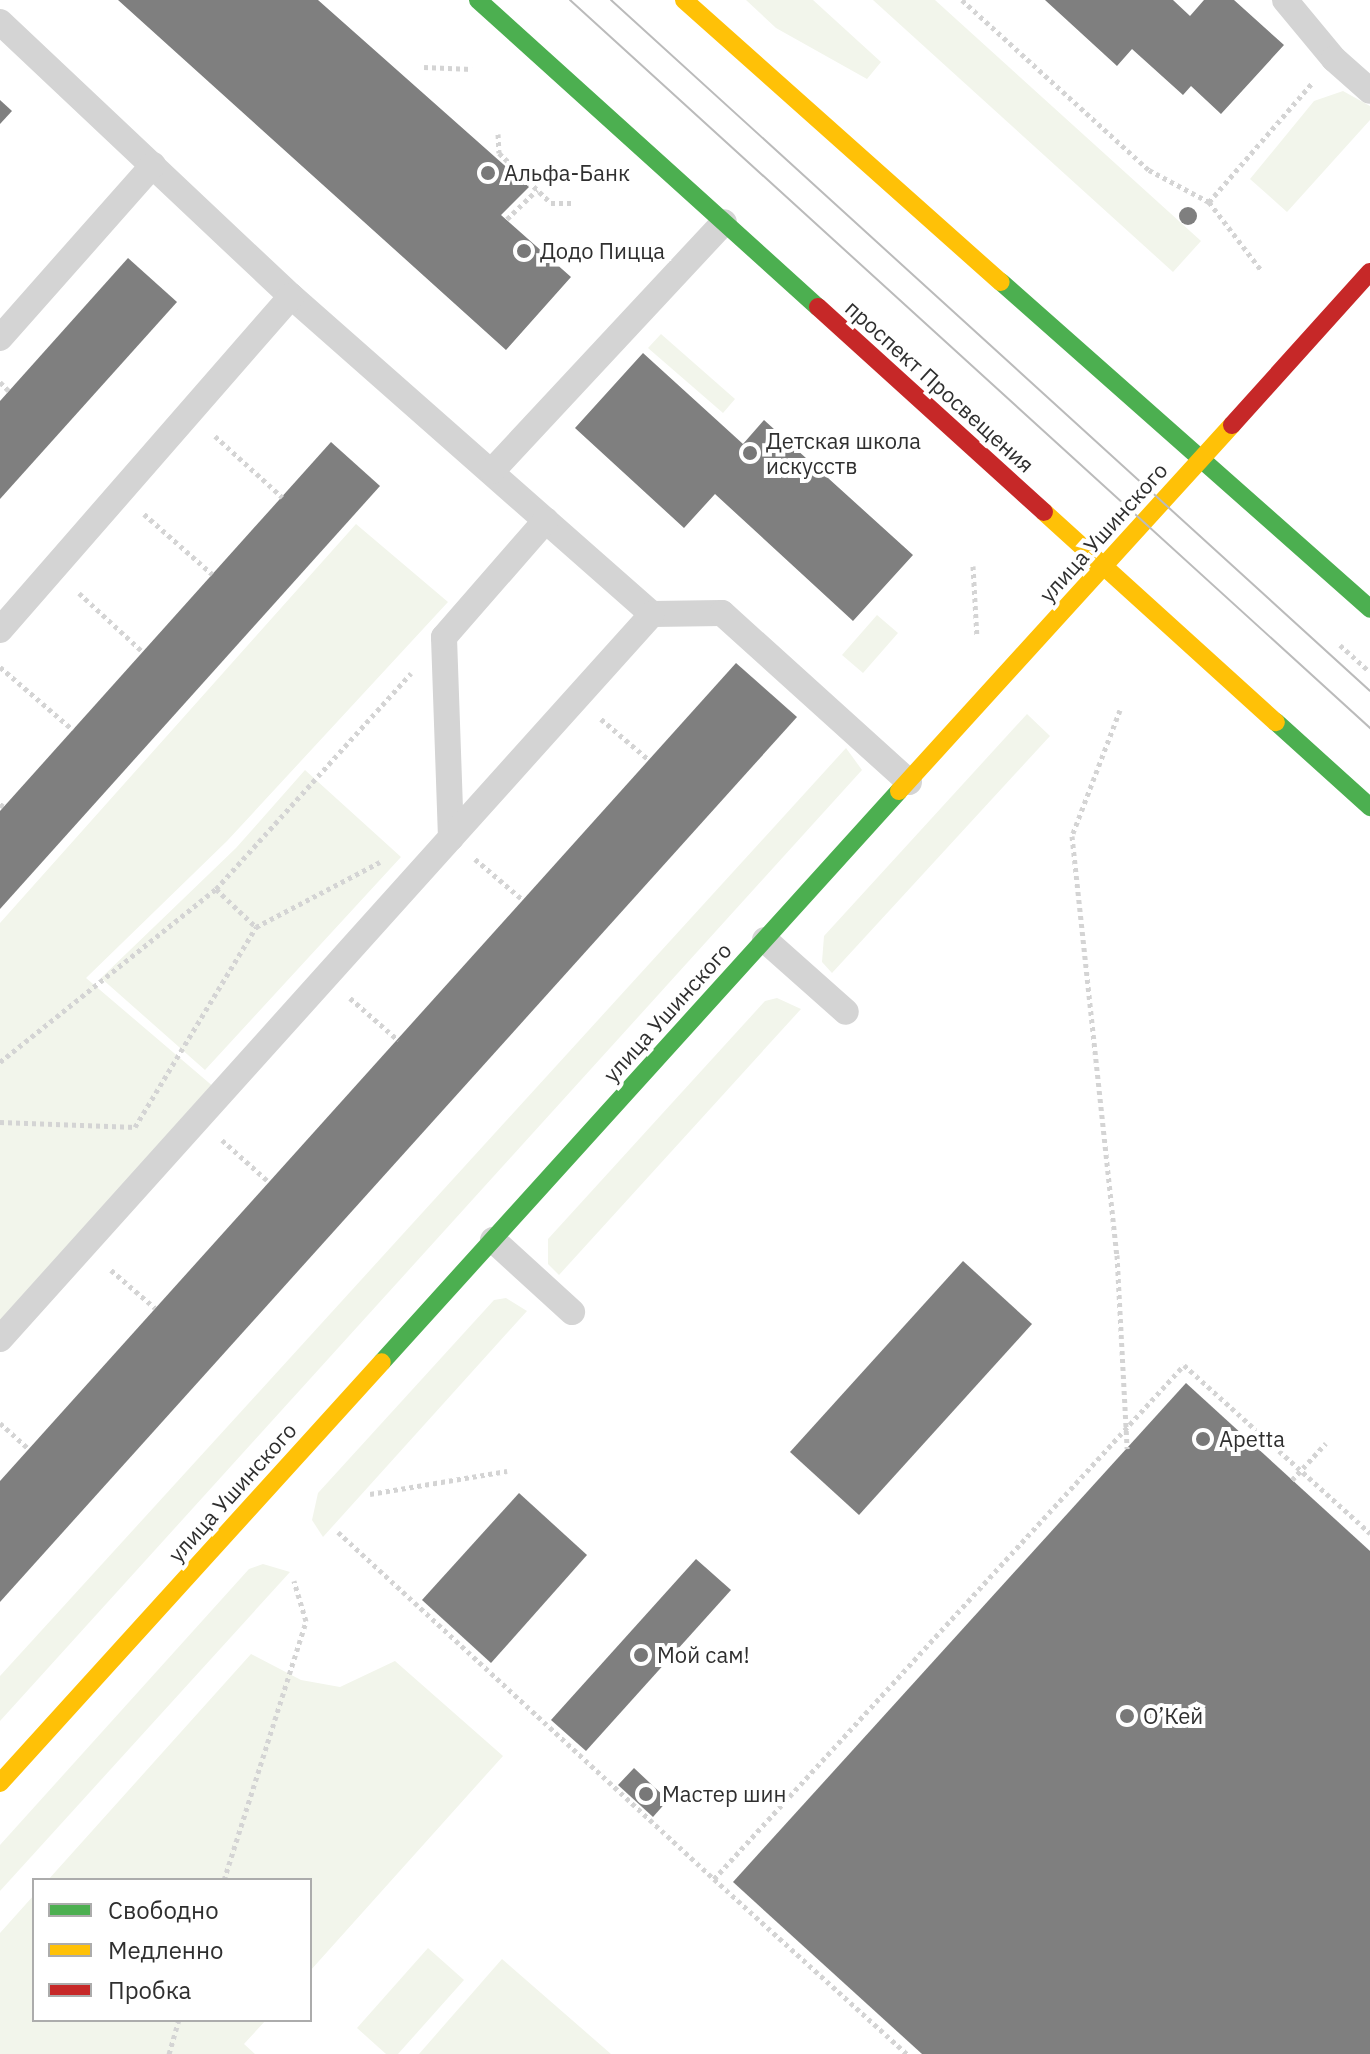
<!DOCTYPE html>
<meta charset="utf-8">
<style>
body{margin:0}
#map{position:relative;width:1370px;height:2054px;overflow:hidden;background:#fff;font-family:"IBM Plex Sans",sans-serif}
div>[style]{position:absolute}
.green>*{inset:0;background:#f2f5eb}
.building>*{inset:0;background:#7f7f7f}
.round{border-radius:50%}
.path>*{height:5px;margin-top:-2.5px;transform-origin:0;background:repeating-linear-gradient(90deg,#d4d4d4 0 4px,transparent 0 8px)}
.lane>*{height:26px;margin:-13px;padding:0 13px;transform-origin:13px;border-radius:13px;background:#d4d4d4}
.fast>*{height:18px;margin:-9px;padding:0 9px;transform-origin:9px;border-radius:9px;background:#4caf50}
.slow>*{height:18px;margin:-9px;padding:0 9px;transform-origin:9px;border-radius:9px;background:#ffc107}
.jam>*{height:18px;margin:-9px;padding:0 9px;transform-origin:9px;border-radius:9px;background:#c62828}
.tram>*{height:2px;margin:-1px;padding:0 1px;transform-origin:1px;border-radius:1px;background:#bbb}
.dots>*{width:22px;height:22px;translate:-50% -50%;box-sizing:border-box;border:4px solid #fff;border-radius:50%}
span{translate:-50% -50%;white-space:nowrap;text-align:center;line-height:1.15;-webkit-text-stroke:8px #fff;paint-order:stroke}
.poi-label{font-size:22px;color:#2f2f2f}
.left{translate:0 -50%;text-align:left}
.street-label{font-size:22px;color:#2f2f2f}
.legend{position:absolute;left:32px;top:1878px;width:280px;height:144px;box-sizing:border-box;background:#fff;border:2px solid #acacac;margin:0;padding:10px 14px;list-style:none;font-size:24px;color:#2f2f2f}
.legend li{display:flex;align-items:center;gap:16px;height:40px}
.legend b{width:40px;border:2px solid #acacac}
</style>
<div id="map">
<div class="green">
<i style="clip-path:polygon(746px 0,813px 0,881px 62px,867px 79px,776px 28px)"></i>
<i style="clip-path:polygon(873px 0,935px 0,1201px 241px,1173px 272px)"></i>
<i style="clip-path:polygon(1343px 91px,1370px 106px,1370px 120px,1287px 212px,1250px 179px,1314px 101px)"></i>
<i style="clip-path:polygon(661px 334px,735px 399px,723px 413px,648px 348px)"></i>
<i style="clip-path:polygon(356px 524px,448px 602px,227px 841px,86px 978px,215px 1088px,0 1327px,0 923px)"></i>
<i style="clip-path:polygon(877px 615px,898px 633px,863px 673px,842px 655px)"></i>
<i style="clip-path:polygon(1027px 714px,1050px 736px,832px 973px,822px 962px,824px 936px)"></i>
<i style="clip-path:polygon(846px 748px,862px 770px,0 1721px,0 1676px)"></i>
<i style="clip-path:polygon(305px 770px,401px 857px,205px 1070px,101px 978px,236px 848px)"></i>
<i style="clip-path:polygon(777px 998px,801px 1009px,559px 1275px,548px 1264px,548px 1239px,765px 1001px)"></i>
<i style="clip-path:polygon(506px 1298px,527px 1311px,323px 1537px,312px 1520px,318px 1493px,494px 1300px)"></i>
<i style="clip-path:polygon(263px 1564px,290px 1572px,0 1891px,0 1845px,249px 1569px)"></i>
<i style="clip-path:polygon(251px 1654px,301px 1680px,340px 1687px,395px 1661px,503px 1756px,310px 1971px,310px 1880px,48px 1880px)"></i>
<i style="clip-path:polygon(34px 1895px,34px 2020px,266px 2020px,244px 2044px,255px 2054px,0 2054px,0 1933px)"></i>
<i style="clip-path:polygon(428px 1948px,464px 1980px,398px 2054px,386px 2054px,357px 2028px)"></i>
<i style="clip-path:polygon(502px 1959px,611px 2054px,419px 2054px)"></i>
</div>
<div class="building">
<i style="clip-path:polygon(118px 0,318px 0,529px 187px,501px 215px,571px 277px,506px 350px)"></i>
<i style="clip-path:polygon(1045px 0,1173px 0,1190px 16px,1204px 0,1234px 0,1284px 45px,1221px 114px,1191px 86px,1183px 95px,1132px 49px,1117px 66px)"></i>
<i style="clip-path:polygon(0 100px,12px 111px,0 124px)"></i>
<i class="round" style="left:1179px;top:207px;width:18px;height:18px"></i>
<i style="clip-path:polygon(128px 258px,177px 302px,0 499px,0 401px)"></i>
<i style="clip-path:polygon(643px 353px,743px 444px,764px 420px,913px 555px,853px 621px,715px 494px,684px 528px,575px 428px)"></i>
<i style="clip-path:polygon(331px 442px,380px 486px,0 909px,0 811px)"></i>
<i style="clip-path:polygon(736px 663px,797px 717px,0 1602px,0 1481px)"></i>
<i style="clip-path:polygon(963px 1261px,1032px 1324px,859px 1515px,790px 1452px)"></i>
<i style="clip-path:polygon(1186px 1383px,1370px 1551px,1370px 2054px,922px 2054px,733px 1882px)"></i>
<i style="clip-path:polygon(519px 1493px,587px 1555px,491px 1663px,422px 1600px)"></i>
<i style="clip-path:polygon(696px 1559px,731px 1590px,586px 1751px,551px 1720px)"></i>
<i style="clip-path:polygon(634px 1768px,668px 1800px,653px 1817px,618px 1785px)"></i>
</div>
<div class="path">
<i style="left:962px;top:0;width:253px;rotate:42.3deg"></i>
<i style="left:1149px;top:170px;width:68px;rotate:28.1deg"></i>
<i style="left:1209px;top:202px;width:86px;rotate:52.6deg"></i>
<i style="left:424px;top:67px;width:48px;rotate:2.4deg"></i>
<i style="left:498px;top:134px;width:19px;rotate:87deg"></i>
<i style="left:499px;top:153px;width:72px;rotate:43.9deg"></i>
<i style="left:551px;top:203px;width:22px"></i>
<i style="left:1209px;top:202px;width:157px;rotate:-49.1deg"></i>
<i style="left:507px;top:219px;width:42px;rotate:-44deg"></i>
<i style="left:0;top:382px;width:13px;rotate:45deg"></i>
<i style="left:215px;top:436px;width:91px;rotate:42.3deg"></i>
<i style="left:144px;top:514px;width:91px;rotate:41.4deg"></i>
<i style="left:973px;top:566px;width:71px;rotate:86.8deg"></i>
<i style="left:79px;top:593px;width:87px;rotate:42.7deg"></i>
<i style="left:1340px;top:645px;width:40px;rotate:42deg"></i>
<i style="left:0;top:667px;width:96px;rotate:40.8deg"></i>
<i style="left:1120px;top:710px;width:135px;rotate:110.9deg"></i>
<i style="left:1072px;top:836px;width:421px;rotate:83.9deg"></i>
<i style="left:1117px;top:1255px;width:194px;rotate:87deg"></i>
<i style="left:601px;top:719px;width:63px;rotate:40.5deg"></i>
<i style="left:0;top:804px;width:5px;rotate:37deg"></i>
<i style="left:475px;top:859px;width:63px;rotate:40.5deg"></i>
<i style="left:216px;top:889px;width:55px;rotate:43.5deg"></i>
<i style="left:256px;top:927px;width:140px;rotate:-27.7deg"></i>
<i style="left:350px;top:998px;width:64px;rotate:41.2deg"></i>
<i style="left:0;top:1062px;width:277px;rotate:-38.7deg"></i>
<i style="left:216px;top:889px;width:291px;rotate:-47.9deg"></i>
<i style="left:0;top:1122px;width:136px;rotate:2.1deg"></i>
<i style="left:135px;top:1127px;width:234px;rotate:-58.8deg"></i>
<i style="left:222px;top:1140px;width:63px;rotate:41.8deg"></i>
<i style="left:111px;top:1270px;width:58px;rotate:40.8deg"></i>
<i style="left:0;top:1423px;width:39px;rotate:42deg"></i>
<i style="left:1292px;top:1480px;width:50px;rotate:-47.4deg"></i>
<i style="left:370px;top:1494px;width:139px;rotate:-9.5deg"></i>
<i style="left:338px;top:1532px;width:512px;rotate:42.7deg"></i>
<i style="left:714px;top:1879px;width:696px;rotate:-47.56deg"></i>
<i style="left:1184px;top:1365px;width:251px;rotate:42.1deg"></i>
<i style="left:714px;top:1879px;width:261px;rotate:42.2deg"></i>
<i style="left:224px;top:1880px;width:272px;rotate:-72.4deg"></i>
<i style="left:306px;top:1621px;width:42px;rotate:-106.7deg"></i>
<i style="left:169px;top:2054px;width:35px;rotate:-74deg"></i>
</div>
<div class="lane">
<i style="left:1285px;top:0;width:77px;rotate:50.3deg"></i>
<i style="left:1334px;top:59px;width:48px;rotate:41.6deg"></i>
<i style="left:0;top:22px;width:400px;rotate:43.3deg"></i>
<i style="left:291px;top:296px;width:481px;rotate:41.4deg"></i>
<i style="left:652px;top:614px;width:70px;rotate:-0.8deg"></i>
<i style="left:722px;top:613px;width:252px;rotate:42.1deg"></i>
<i style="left:0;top:338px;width:231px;rotate:-48.5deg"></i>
<i style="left:492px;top:471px;width:340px;rotate:-47deg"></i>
<i style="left:0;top:630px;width:443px;rotate:-48.9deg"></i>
<i style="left:451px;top:838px;width:201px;rotate:-92deg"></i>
<i style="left:444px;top:637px;width:155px;rotate:-48.9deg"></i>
<i style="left:765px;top:940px;width:108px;rotate:41.6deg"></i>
<i style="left:493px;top:1240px;width:107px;rotate:42.3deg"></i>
<i style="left:0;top:1339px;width:975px;rotate:-48.03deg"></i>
</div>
<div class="fast">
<i style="left:478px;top:0;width:458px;rotate:42.1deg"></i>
<i style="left:1001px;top:282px;width:493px;rotate:41.5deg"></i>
<i style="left:1276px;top:722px;width:127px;rotate:42.1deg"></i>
<i style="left:382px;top:1362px;width:770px;rotate:-47.84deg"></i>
</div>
<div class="slow">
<i style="left:684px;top:0;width:424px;rotate:41.7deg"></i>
<i style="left:1044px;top:512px;width:313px;rotate:42.2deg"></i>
<i style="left:899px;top:791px;width:495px;rotate:-47.7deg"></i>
<i style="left:0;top:1783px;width:568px;rotate:-47.78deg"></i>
</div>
<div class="jam">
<i style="left:818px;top:307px;width:305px;rotate:42.2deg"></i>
<i style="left:1232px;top:425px;width:206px;rotate:-48deg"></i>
</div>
<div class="tram">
<i style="left:570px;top:0;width:1082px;rotate:42.3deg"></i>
<i style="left:611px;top:0;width:1026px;rotate:42.31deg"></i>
</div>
<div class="dots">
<i style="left:488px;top:173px;background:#787878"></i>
<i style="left:524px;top:251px;background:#787878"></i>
<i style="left:750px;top:453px;background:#787878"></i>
<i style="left:1203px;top:1439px;background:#787878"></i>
<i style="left:641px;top:1655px;background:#787878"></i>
<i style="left:1127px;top:1716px;background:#787878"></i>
<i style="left:646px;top:1794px;background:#787878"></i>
</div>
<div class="poi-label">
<span class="left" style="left:504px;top:173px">Альфа-Банк</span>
<span class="left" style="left:540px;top:251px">Додо Пицца</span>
<span class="left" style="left:766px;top:453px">Детская школа<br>искусств</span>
<span class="left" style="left:1219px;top:1439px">Apetta</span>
<span class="left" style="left:657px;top:1655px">Мой сам!</span>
<span class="left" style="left:1143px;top:1716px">О’Кей</span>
<span class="left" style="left:662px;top:1794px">Мастер шин</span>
</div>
<div class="street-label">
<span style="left:940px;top:386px;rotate:42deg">проспект Просвещения</span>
<span style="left:1103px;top:532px;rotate:-48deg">улица Ушинского</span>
<span style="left:667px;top:1012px;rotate:-48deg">улица Ушинского</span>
<span style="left:232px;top:1492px;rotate:-48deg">улица Ушинского</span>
</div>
<ul class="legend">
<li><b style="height:10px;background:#4caf50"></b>Свободно</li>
<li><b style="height:10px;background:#ffc107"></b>Медленно</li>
<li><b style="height:10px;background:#c62828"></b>Пробка</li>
</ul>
</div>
